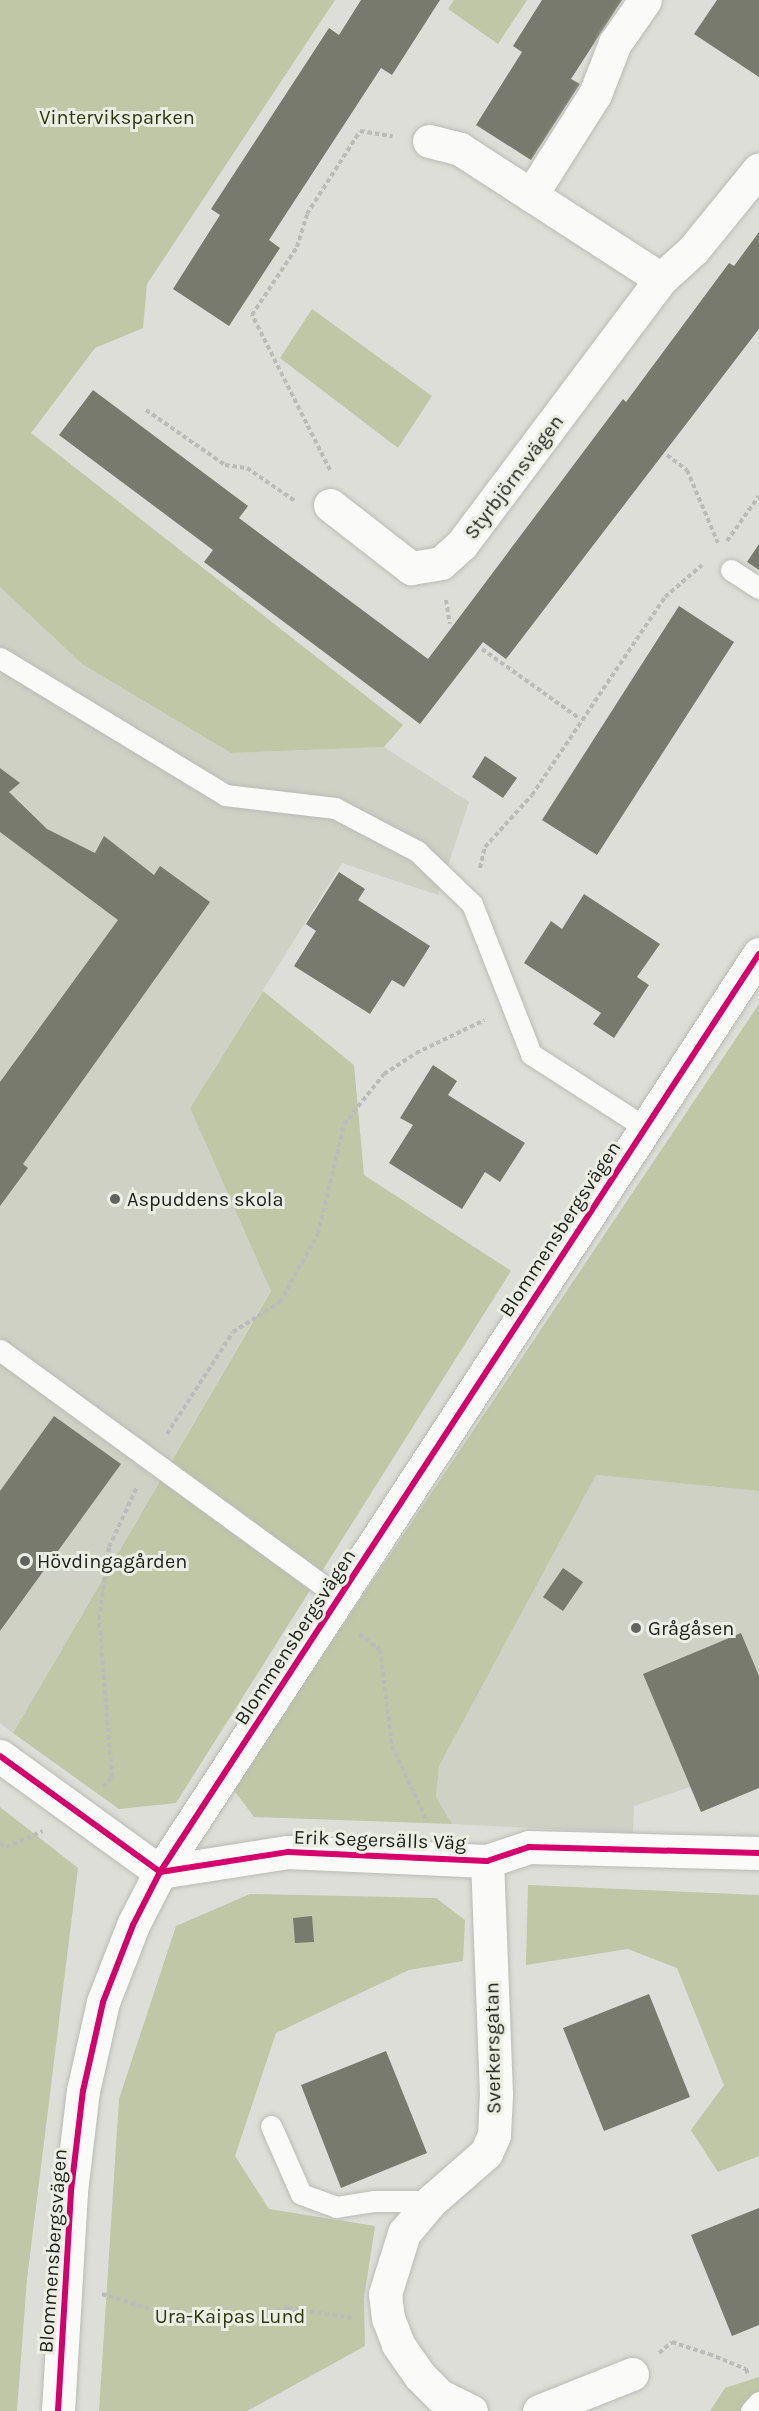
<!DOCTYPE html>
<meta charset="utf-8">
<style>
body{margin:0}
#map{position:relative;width:759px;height:2411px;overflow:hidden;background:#ddded8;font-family:Karla,sans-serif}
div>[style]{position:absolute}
.built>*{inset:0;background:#ced1c4}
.green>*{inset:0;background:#bfc7a6}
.building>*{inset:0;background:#787a6e}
.path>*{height:4px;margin-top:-2px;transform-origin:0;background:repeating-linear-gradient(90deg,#bbbcb9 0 4.5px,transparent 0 7.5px)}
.roads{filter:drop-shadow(0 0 2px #babbb6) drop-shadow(0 0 2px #babbb6)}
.service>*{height:21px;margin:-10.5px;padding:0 10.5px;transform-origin:10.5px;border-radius:10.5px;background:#fafaf9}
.minor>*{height:33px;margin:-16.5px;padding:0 16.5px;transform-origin:16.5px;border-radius:16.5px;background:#fafaf9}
.cycleway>*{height:6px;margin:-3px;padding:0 3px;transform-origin:3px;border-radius:3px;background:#d6006c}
.dots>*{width:16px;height:16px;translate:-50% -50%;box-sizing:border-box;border:3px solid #ebeee2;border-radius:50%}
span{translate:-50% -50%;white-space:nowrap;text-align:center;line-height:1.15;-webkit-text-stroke:6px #ebeee2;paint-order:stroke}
.park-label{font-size:20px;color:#303812}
.street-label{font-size:20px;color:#1f201c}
.poi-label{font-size:20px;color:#1f201c}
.left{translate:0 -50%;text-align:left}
</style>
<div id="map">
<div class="built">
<i style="clip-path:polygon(0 587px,82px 664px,231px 753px,384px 747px,469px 802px,438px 895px,342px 863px,190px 1108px,271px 1290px,13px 1733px,0 1723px)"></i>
<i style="clip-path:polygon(596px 1475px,759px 1491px,759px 1788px,701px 1812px,690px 1787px,634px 1806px,633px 1833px,452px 1824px,436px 1797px,439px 1766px)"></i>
</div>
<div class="green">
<i style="clip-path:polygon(0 0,335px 0,147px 284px,143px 328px,95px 348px,31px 433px,403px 725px,384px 747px,231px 753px,82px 664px,0 587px)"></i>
<i style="clip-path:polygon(454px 0,527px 0,498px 44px,448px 9px)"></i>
<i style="clip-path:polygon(312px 309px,432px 396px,398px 448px,280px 358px)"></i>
<i style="clip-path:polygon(263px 991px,354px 1065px,364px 1175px,511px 1271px,176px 1803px,119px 1809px,13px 1733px,271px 1291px,190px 1108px)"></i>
<i style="clip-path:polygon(759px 1004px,759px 1491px,596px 1475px,439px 1766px,436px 1797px,452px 1824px,254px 1817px,233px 1789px)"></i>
<i style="clip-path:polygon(0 1807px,78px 1868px,27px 2279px,17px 2411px,0 2411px)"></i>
<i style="clip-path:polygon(528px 1885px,759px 1895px,759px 2156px,718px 2172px,691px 2130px,724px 2085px,677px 1968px,628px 1949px,526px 1965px)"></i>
<i style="clip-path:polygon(250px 1894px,436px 1898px,465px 1920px,463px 1961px,409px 1970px,276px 2033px,235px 2156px,269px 2209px,375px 2226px,364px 2298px,365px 2346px,247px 2411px,99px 2411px,119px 2099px,176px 1926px)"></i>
<i style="clip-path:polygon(759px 2377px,759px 2411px,710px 2411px,725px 2388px)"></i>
</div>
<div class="building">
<i style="clip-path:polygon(361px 0,440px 0,392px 75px,381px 68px,269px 240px,280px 248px,229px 326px,173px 289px,220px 215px,211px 209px,329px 28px,339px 35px)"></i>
<i style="clip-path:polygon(542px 0,622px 0,571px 79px,580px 84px,531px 160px,476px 125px,522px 52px,513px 46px)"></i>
<i style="clip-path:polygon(717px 0,759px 0,759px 77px,694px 34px)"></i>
<i style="clip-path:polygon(759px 232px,759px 329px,506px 659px,483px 642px,420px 724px,204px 562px,213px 550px,59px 435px,93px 390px,248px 506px,239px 518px,428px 659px,623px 399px,626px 402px,729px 263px,734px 266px)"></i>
<i style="clip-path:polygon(759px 544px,759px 570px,747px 562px)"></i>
<i style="clip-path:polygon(679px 606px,734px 642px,597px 855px,542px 820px)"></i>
<i style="clip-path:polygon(485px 756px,517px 778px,503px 798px,472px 777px)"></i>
<i style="clip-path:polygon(0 768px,20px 783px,9px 792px,47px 829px,95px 853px,104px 836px,154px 875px,160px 866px,210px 902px,23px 1164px,28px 1168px,0 1206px,0 1082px,118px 920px,0 832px)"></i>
<i style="clip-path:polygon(339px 872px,365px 889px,358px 900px,430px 946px,404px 987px,392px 980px,370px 1014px,294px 966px,316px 931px,306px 924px)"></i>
<i style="clip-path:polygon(584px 894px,660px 944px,637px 977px,649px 985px,614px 1038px,593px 1024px,601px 1013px,524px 963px,551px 921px,562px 929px)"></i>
<i style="clip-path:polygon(433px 1065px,457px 1081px,448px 1095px,525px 1143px,500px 1182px,485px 1172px,462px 1209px,389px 1163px,413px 1125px,400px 1118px)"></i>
<i style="clip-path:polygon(54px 1416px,121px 1464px,0 1631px,0 1491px)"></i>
<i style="clip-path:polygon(563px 1568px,583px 1582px,563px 1611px,543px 1597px)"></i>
<i style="clip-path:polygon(741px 1633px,759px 1676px,759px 1788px,701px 1812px,643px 1674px)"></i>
<i style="clip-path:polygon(312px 1916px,314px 1942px,295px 1943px,293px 1918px)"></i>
<i style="clip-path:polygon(649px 1994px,690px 2097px,604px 2131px,563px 2028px)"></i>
<i style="clip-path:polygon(386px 2051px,427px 2153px,341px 2188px,301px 2085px)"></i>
<i style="clip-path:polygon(759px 2208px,759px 2325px,732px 2336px,691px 2235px)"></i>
</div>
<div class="path">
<i style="left:146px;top:410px;width:96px;rotate:34.8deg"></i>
<i style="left:225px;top:465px;width:22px;rotate:8deg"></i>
<i style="left:247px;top:468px;width:58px;rotate:34.5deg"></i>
<i style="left:667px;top:455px;width:25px;rotate:37deg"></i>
<i style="left:687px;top:470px;width:79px;rotate:67deg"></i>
<i style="left:330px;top:470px;width:174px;rotate:-116.7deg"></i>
<i style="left:252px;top:315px;width:82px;rotate:-56.5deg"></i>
<i style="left:297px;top:247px;width:34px;rotate:-73deg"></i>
<i style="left:307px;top:214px;width:98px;rotate:-57.4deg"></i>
<i style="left:360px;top:131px;width:33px;rotate:9deg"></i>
<i style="left:727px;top:541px;width:55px;rotate:-54.6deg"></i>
<i style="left:446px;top:600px;width:24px;rotate:81deg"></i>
<i style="left:482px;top:649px;width:120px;rotate:35.5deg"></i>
<i style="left:480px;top:868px;width:22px;rotate:-77deg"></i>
<i style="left:485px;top:847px;width:70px;rotate:-47.9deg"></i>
<i style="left:532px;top:795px;width:239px;rotate:-56.1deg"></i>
<i style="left:665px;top:597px;width:49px;rotate:-40.9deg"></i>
<i style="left:167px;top:1434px;width:121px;rotate:-57.1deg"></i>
<i style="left:233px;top:1332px;width:56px;rotate:-32.6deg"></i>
<i style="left:280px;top:1302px;width:78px;rotate:-60.8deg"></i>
<i style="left:318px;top:1234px;width:113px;rotate:-76.7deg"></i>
<i style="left:344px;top:1124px;width:64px;rotate:-51.3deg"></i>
<i style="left:384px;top:1074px;width:38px;rotate:-33deg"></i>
<i style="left:416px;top:1053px;width:76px;rotate:-25.6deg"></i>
<i style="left:359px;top:1634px;width:26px;rotate:37deg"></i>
<i style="left:380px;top:1650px;width:97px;rotate:82.9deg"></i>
<i style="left:392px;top:1746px;width:83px;rotate:65deg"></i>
<i style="left:103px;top:1787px;width:13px;rotate:-48deg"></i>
<i style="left:112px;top:1777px;width:159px;rotate:-94.7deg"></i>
<i style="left:99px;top:1619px;width:73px;rotate:-82.1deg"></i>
<i style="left:109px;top:1547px;width:66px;rotate:-65deg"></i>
<i style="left:0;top:1843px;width:7px;rotate:34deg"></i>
<i style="left:6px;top:1847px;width:40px;rotate:-23.4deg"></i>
<i style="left:102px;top:2294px;width:93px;rotate:17.5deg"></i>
<i style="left:191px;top:2322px;width:42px;rotate:1.4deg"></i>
<i style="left:233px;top:2323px;width:57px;rotate:-15.3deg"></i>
<i style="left:288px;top:2308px;width:65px;rotate:8.9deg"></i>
<i style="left:659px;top:2353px;width:17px;rotate:-40deg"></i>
<i style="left:672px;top:2342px;width:39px;rotate:18deg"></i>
<i style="left:709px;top:2354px;width:40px;rotate:22deg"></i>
<i style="left:746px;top:2369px;width:5px;rotate:68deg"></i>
</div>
<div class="roads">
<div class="service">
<i style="left:731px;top:570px;width:33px;rotate:33deg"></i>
<i style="left:0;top:658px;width:263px;rotate:31.3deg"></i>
<i style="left:225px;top:795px;width:111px;rotate:6.7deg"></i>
<i style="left:335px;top:808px;width:93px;rotate:27.7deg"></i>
<i style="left:417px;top:851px;width:76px;rotate:43.9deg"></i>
<i style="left:472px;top:904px;width:161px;rotate:68.5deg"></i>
<i style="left:531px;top:1054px;width:137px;rotate:32.8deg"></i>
<i style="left:0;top:1350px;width:422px;rotate:36.1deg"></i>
<i style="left:271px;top:2126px;width:74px;rotate:66.2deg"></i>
<i style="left:301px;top:2194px;width:37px;rotate:20deg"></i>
<i style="left:336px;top:2207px;width:39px;rotate:-9deg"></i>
<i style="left:375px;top:2201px;width:56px"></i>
<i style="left:751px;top:2411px;width:12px;rotate:-48deg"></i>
</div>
<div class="minor">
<i style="left:429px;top:141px;width:32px;rotate:14deg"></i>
<i style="left:460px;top:149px;width:239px;rotate:32.9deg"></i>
<i style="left:531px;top:195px;width:120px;rotate:-57.6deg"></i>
<i style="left:595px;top:94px;width:55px;rotate:-68.6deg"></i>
<i style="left:615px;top:43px;width:52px;rotate:-55.1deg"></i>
<i style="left:330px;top:505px;width:103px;rotate:37.9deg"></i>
<i style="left:411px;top:568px;width:30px;rotate:-9deg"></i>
<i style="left:441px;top:563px;width:28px;rotate:-42deg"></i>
<i style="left:462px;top:544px;width:331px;rotate:-53.1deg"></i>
<i style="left:661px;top:279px;width:43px;rotate:-42.2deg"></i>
<i style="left:693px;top:250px;width:104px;rotate:-50.8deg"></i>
<i style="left:0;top:1756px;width:198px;rotate:35.9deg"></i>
<i style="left:160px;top:1872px;width:130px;rotate:-8.9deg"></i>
<i style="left:288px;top:1852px;width:199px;rotate:2.6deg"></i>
<i style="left:487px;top:1861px;width:44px;rotate:-18.4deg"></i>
<i style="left:529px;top:1847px;width:230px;rotate:1.5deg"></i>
<i style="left:58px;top:2411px;width:220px;rotate:-86.6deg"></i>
<i style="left:71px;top:2191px;width:101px;rotate:-83.2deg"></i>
<i style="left:83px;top:2091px;width:91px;rotate:-77.3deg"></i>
<i style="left:103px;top:2002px;width:83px;rotate:-68.7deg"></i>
<i style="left:133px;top:1925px;width:59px;rotate:-63deg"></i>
<i style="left:160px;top:1872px;width:1096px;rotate:-56.88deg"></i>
<i style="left:471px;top:2411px;width:34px;rotate:-154deg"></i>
<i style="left:440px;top:2396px;width:28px;rotate:-135deg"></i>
<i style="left:420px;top:2376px;width:39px;rotate:-125deg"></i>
<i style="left:398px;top:2344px;width:28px;rotate:-111deg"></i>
<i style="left:388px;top:2318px;width:24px;rotate:-97deg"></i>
<i style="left:385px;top:2294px;width:64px;rotate:-72.7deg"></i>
<i style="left:404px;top:2233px;width:42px;rotate:-49.8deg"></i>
<i style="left:431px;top:2201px;width:73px;rotate:-41.1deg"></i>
<i style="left:486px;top:2153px;width:20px;rotate:-66deg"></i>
<i style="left:494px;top:2135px;width:41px;rotate:-87.2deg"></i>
<i style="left:496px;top:2094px;width:233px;rotate:-92.2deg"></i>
<i style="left:539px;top:2411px;width:100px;rotate:-21.7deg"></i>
</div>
</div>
<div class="cycleway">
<i style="left:0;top:1756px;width:198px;rotate:35.9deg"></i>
<i style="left:160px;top:1872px;width:130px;rotate:-8.9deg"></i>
<i style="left:288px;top:1852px;width:199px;rotate:2.6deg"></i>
<i style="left:487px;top:1861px;width:44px;rotate:-18.4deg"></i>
<i style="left:529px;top:1847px;width:230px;rotate:1.5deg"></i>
<i style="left:58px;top:2411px;width:220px;rotate:-86.6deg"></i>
<i style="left:71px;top:2191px;width:101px;rotate:-83.2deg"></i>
<i style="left:83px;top:2091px;width:91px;rotate:-77.3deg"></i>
<i style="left:103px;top:2002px;width:83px;rotate:-68.7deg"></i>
<i style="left:133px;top:1925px;width:59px;rotate:-63deg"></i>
<i style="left:160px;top:1872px;width:1096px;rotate:-56.88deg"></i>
</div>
<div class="dots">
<i style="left:115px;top:1199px;background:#62625e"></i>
<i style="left:25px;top:1561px;background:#62625e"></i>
<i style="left:636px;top:1628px;background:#62625e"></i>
</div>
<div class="park-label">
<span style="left:117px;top:117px">Vinterviksparken</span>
<span style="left:230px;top:2316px">Ura-Kaipas Lund</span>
</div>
<div class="street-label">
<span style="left:514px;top:477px;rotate:-53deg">Styrbjörnsvägen</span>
<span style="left:560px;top:1229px;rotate:-57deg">Blommensbergsvägen</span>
<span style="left:295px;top:1637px;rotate:-57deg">Blommensbergsvägen</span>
<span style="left:380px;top:1840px;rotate:2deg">Erik Segersälls Väg</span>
<span style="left:493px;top:2048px;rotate:-91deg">Sverkersgatan</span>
<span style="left:53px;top:2251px;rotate:-86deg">Blommensbergsvägen</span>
</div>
<div class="poi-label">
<span class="left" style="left:127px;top:1199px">Aspuddens skola</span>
<span class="left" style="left:37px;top:1561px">Hövdingagården</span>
<span class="left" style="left:648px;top:1628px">Grågåsen</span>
</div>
</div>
